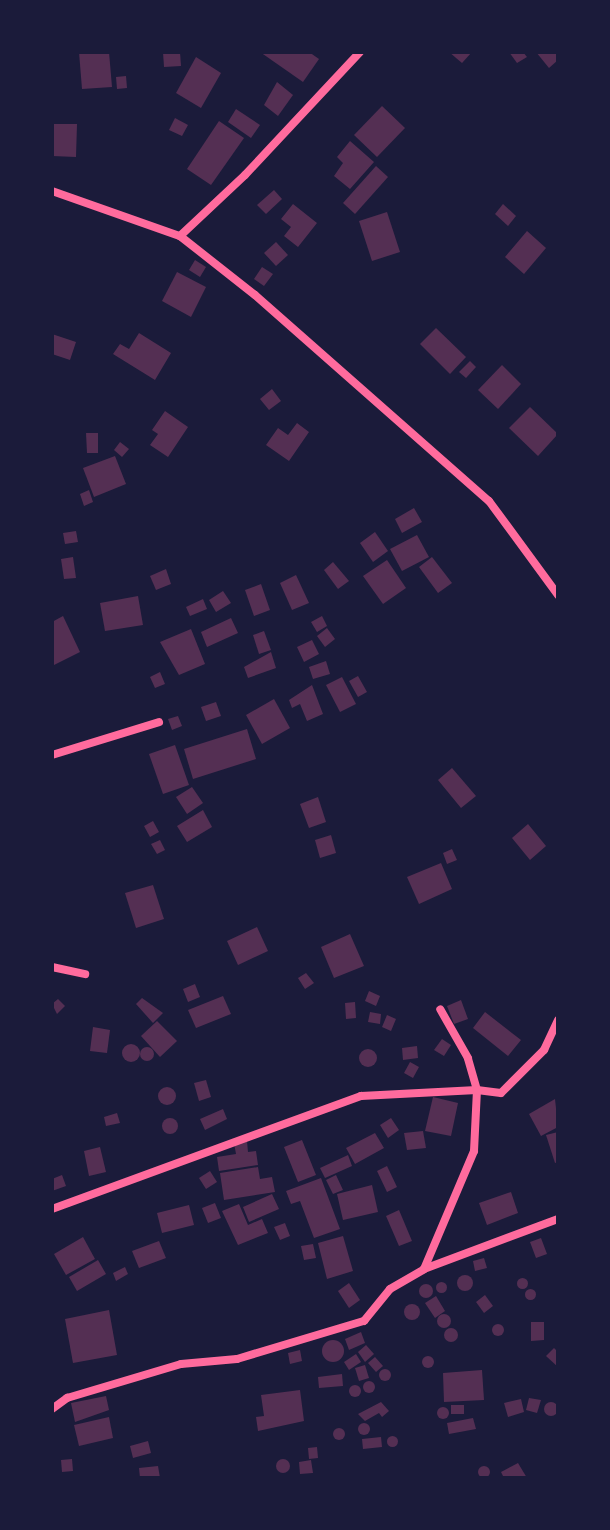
<!DOCTYPE html>
<style>
body{margin:0}
#map{position:relative;width:610px;height:1530px;overflow:hidden;background:#1b1b3a;font-family:"Playfair Display",serif}
div>[style]{position:absolute}
.building>*{inset:0;background:#542f53}
.round{border-radius:50%}
.minor>*{height:8px;margin:-4px;padding:0 4px;transform-origin:4px;border-radius:4px;background:#ff6b9d}
span{translate:-50% -50%;white-space:nowrap;text-align:center;line-height:1.15;-webkit-text-stroke:6px #1b1b3a;paint-order:stroke}
.frame{position:absolute;inset:0;border:54px solid #1b1b3a;pointer-events:none}
</style>
<div id="map">
<div class="building">
<i style="clip-path:polygon(79px 52px,109px 52px,112px 87px,82px 89px)"></i>
<i style="clip-path:polygon(163px 52px,180px 52px,181px 66px,164px 67px)"></i>
<i style="clip-path:polygon(260px 52px,309px 52px,319px 59px,303px 82px)"></i>
<i style="clip-path:polygon(449px 52px,472px 52px,462px 63px)"></i>
<i style="clip-path:polygon(509px 52px,523px 52px,527px 57px,517px 63px)"></i>
<i style="clip-path:polygon(536px 52px,558px 52px,558px 60px,549px 68px)"></i>
<i style="clip-path:polygon(196px 57px,221px 73px,201px 108px,176px 93px)"></i>
<i style="clip-path:polygon(126px 76px,127px 88px,117px 89px,116px 77px)"></i>
<i style="clip-path:polygon(277px 82px,293px 95px,278px 116px,264px 105px)"></i>
<i style="clip-path:polygon(382px 106px,405px 128px,377px 157px,354px 135px)"></i>
<i style="clip-path:polygon(236px 109px,260px 125px,251px 138px,228px 122px)"></i>
<i style="clip-path:polygon(175px 118px,188px 125px,182px 136px,169px 130px)"></i>
<i style="clip-path:polygon(219px 121px,244px 138px,211px 185px,187px 169px)"></i>
<i style="clip-path:polygon(52px 124px,77px 124px,76px 157px,52px 156px)"></i>
<i style="clip-path:polygon(350px 141px,374px 162px,350px 189px,334px 176px,343px 163px,337px 157px)"></i>
<i style="clip-path:polygon(376px 166px,388px 177px,355px 214px,343px 203px)"></i>
<i style="clip-path:polygon(274px 190px,282px 199px,266px 214px,257px 205px)"></i>
<i style="clip-path:polygon(293px 204px,317px 223px,298px 247px,284px 236px,291px 227px,281px 219px)"></i>
<i style="clip-path:polygon(503px 204px,516px 216px,508px 226px,495px 214px)"></i>
<i style="clip-path:polygon(387px 212px,400px 252px,372px 261px,359px 221px)"></i>
<i style="clip-path:polygon(527px 231px,546px 248px,524px 274px,505px 257px)"></i>
<i style="clip-path:polygon(276px 242px,288px 255px,276px 266px,264px 253px)"></i>
<i style="clip-path:polygon(195px 260px,206px 267px,200px 277px,189px 270px)"></i>
<i style="clip-path:polygon(262px 267px,273px 274px,264px 286px,254px 279px)"></i>
<i style="clip-path:polygon(177px 272px,206px 287px,191px 317px,162px 301px)"></i>
<i style="clip-path:polygon(436px 328px,466px 357px,450px 374px,420px 344px)"></i>
<i style="clip-path:polygon(139px 333px,171px 353px,155px 380px,113px 354px,120px 344px,129px 349px)"></i>
<i style="clip-path:polygon(52px 334px,76px 342px,70px 360px,52px 354px)"></i>
<i style="clip-path:polygon(470px 361px,476px 367px,466px 378px,459px 372px)"></i>
<i style="clip-path:polygon(502px 365px,521px 384px,498px 409px,478px 390px)"></i>
<i style="clip-path:polygon(272px 389px,281px 401px,269px 410px,260px 399px)"></i>
<i style="clip-path:polygon(530px 407px,558px 434px,538px 456px,509px 428px)"></i>
<i style="clip-path:polygon(165px 411px,188px 427px,168px 457px,150px 445px,158px 434px,152px 430px)"></i>
<i style="clip-path:polygon(297px 423px,309px 432px,289px 461px,266px 445px,278px 428px,288px 435px)"></i>
<i style="clip-path:polygon(86px 433px,98px 433px,98px 453px,87px 453px)"></i>
<i style="clip-path:polygon(120px 442px,129px 449px,122px 457px,114px 450px)"></i>
<i style="clip-path:polygon(115px 456px,126px 484px,94px 497px,83px 468px)"></i>
<i style="clip-path:polygon(89px 490px,93px 502px,84px 506px,80px 494px)"></i>
<i style="clip-path:polygon(414px 508px,422px 522px,402px 533px,395px 519px)"></i>
<i style="clip-path:polygon(76px 531px,78px 542px,65px 544px,63px 533px)"></i>
<i style="clip-path:polygon(375px 532px,388px 551px,373px 562px,360px 543px)"></i>
<i style="clip-path:polygon(417px 535px,429px 557px,402px 571px,390px 549px)"></i>
<i style="clip-path:polygon(73px 557px,76px 578px,64px 579px,61px 559px)"></i>
<i style="clip-path:polygon(432px 557px,452px 583px,438px 593px,419px 567px)"></i>
<i style="clip-path:polygon(387px 560px,406px 588px,383px 604px,363px 576px)"></i>
<i style="clip-path:polygon(333px 562px,349px 581px,338px 589px,324px 570px)"></i>
<i style="clip-path:polygon(166px 569px,171px 584px,156px 590px,150px 576px)"></i>
<i style="clip-path:polygon(296px 575px,309px 603px,292px 610px,280px 583px)"></i>
<i style="clip-path:polygon(261px 584px,270px 610px,254px 616px,245px 590px)"></i>
<i style="clip-path:polygon(223px 591px,231px 603px,216px 612px,209px 600px)"></i>
<i style="clip-path:polygon(138px 596px,143px 625px,105px 631px,100px 603px)"></i>
<i style="clip-path:polygon(203px 599px,207px 609px,190px 616px,186px 607px)"></i>
<i style="clip-path:polygon(63px 616px,80px 652px,52px 666px,52px 622px)"></i>
<i style="clip-path:polygon(322px 616px,327px 626px,317px 632px,311px 622px)"></i>
<i style="clip-path:polygon(231px 618px,238px 633px,207px 647px,201px 632px)"></i>
<i style="clip-path:polygon(327px 628px,335px 639px,325px 647px,317px 636px)"></i>
<i style="clip-path:polygon(191px 629px,205px 664px,179px 675px,160px 642px)"></i>
<i style="clip-path:polygon(264px 631px,271px 650px,259px 654px,253px 635px)"></i>
<i style="clip-path:polygon(312px 640px,319px 654px,304px 662px,297px 647px)"></i>
<i style="clip-path:polygon(271px 652px,276px 668px,248px 678px,244px 667px)"></i>
<i style="clip-path:polygon(326px 661px,330px 674px,313px 679px,309px 667px)"></i>
<i style="clip-path:polygon(160px 672px,165px 684px,155px 688px,150px 677px)"></i>
<i style="clip-path:polygon(358px 676px,367px 692px,358px 697px,349px 681px)"></i>
<i style="clip-path:polygon(342px 677px,356px 704px,340px 712px,326px 685px)"></i>
<i style="clip-path:polygon(312px 685px,323px 714px,307px 721px,300px 704px,292px 708px,289px 700px)"></i>
<i style="clip-path:polygon(274px 699px,290px 728px,262px 744px,246px 715px)"></i>
<i style="clip-path:polygon(216px 702px,221px 716px,206px 721px,201px 707px)"></i>
<i style="clip-path:polygon(178px 716px,182px 726px,172px 730px,168px 719px)"></i>
<i style="clip-path:polygon(247px 729px,256px 759px,193px 779px,184px 749px)"></i>
<i style="clip-path:polygon(175px 745px,189px 785px,163px 794px,149px 754px)"></i>
<i style="clip-path:polygon(452px 768px,476px 796px,461px 808px,438px 780px)"></i>
<i style="clip-path:polygon(192px 787px,203px 803px,187px 814px,176px 797px)"></i>
<i style="clip-path:polygon(318px 797px,326px 822px,309px 828px,300px 804px)"></i>
<i style="clip-path:polygon(203px 810px,212px 827px,187px 842px,177px 826px)"></i>
<i style="clip-path:polygon(153px 821px,159px 832px,150px 837px,144px 826px)"></i>
<i style="clip-path:polygon(528px 824px,546px 846px,530px 860px,512px 838px)"></i>
<i style="clip-path:polygon(331px 835px,336px 853px,320px 858px,315px 840px)"></i>
<i style="clip-path:polygon(160px 840px,165px 850px,157px 854px,151px 844px)"></i>
<i style="clip-path:polygon(452px 849px,457px 860px,447px 864px,443px 853px)"></i>
<i style="clip-path:polygon(441px 863px,452px 889px,419px 904px,407px 877px)"></i>
<i style="clip-path:polygon(153px 885px,164px 919px,136px 928px,125px 893px)"></i>
<i style="clip-path:polygon(257px 927px,268px 951px,238px 965px,227px 941px)"></i>
<i style="clip-path:polygon(350px 934px,364px 966px,334px 978px,321px 947px)"></i>
<i style="clip-path:polygon(306px 973px,314px 983px,305px 989px,298px 978px)"></i>
<i style="clip-path:polygon(195px 984px,200px 997px,188px 1002px,183px 989px)"></i>
<i style="clip-path:polygon(369px 991px,380px 996px,376px 1006px,365px 1001px)"></i>
<i style="clip-path:polygon(223px 996px,231px 1014px,196px 1028px,188px 1010px)"></i>
<i style="clip-path:polygon(142px 998px,163px 1013px,153px 1023px,136px 1004px)"></i>
<i style="clip-path:polygon(58px 999px,65px 1006px,57px 1014px,52px 1004px)"></i>
<i style="clip-path:polygon(461px 1000px,468px 1019px,454px 1024px,447px 1006px)"></i>
<i style="clip-path:polygon(355px 1002px,356px 1018px,346px 1019px,345px 1003px)"></i>
<i style="clip-path:polygon(370px 1012px,381px 1014px,380px 1024px,368px 1022px)"></i>
<i style="clip-path:polygon(485px 1012px,521px 1040px,508px 1056px,473px 1028px)"></i>
<i style="clip-path:polygon(387px 1015px,396px 1019px,391px 1031px,382px 1027px)"></i>
<i style="clip-path:polygon(157px 1021px,177px 1041px,160px 1057px,141px 1036px)"></i>
<i style="clip-path:polygon(93px 1027px,110px 1030px,107px 1053px,90px 1051px)"></i>
<i style="clip-path:polygon(442px 1039px,451px 1045px,444px 1056px,434px 1050px)"></i>
<i class="round" style="left:122px;top:1044px;width:18px;height:18px"></i>
<i style="clip-path:polygon(417px 1046px,418px 1058px,403px 1060px,402px 1048px)"></i>
<i class="round" style="left:140px;top:1047px;width:14px;height:14px"></i>
<i class="round" style="left:359px;top:1049px;width:18px;height:18px"></i>
<i style="clip-path:polygon(410px 1062px,419px 1067px,413px 1078px,404px 1073px)"></i>
<i style="clip-path:polygon(206px 1080px,211px 1097px,199px 1101px,194px 1083px)"></i>
<i class="round" style="left:158px;top:1087px;width:18px;height:18px"></i>
<i style="clip-path:polygon(433px 1097px,458px 1103px,451px 1136px,425px 1131px)"></i>
<i style="clip-path:polygon(555px 1099px,558px 1127px,541px 1136px,529px 1114px)"></i>
<i style="clip-path:polygon(223px 1109px,227px 1119px,205px 1130px,200px 1119px)"></i>
<i style="clip-path:polygon(117px 1113px,120px 1123px,106px 1126px,104px 1117px)"></i>
<i style="clip-path:polygon(391px 1118px,399px 1130px,388px 1138px,380px 1125px)"></i>
<i class="round" style="left:162px;top:1118px;width:16px;height:16px"></i>
<i style="clip-path:polygon(423px 1131px,426px 1148px,407px 1150px,404px 1133px)"></i>
<i style="clip-path:polygon(558px 1132px,558px 1162px,555px 1163px,546px 1135px)"></i>
<i style="clip-path:polygon(375px 1133px,384px 1148px,355px 1164px,346px 1148px)"></i>
<i style="clip-path:polygon(302px 1140px,316px 1175px,298px 1182px,284px 1147px)"></i>
<i style="clip-path:polygon(247px 1141px,248px 1152px,256px 1151px,258px 1165px,219px 1171px,217px 1157px,236px 1154px,234px 1143px)"></i>
<i style="clip-path:polygon(100px 1147px,106px 1172px,89px 1176px,84px 1151px)"></i>
<i style="clip-path:polygon(348px 1155px,352px 1166px,325px 1178px,320px 1168px)"></i>
<i style="clip-path:polygon(387px 1166px,397px 1187px,387px 1192px,377px 1171px)"></i>
<i style="clip-path:polygon(258px 1167px,260px 1179px,272px 1177px,275px 1192px,224px 1200px,220px 1173px)"></i>
<i style="clip-path:polygon(210px 1171px,217px 1182px,206px 1189px,199px 1178px)"></i>
<i style="clip-path:polygon(62px 1175px,66px 1186px,52px 1191px,52px 1179px)"></i>
<i style="clip-path:polygon(336px 1175px,343px 1190px,333px 1194px,326px 1180px)"></i>
<i style="clip-path:polygon(321px 1178px,340px 1229px,314px 1238px,300px 1201px,291px 1204px,286px 1191px)"></i>
<i style="clip-path:polygon(372px 1185px,378px 1212px,343px 1220px,337px 1194px)"></i>
<i style="clip-path:polygon(511px 1192px,518px 1213px,487px 1225px,479px 1203px)"></i>
<i style="clip-path:polygon(272px 1194px,279px 1209px,249px 1222px,243px 1207px)"></i>
<i style="clip-path:polygon(215px 1203px,221px 1218px,208px 1223px,202px 1208px)"></i>
<i style="clip-path:polygon(239px 1204px,248px 1225px,262px 1219px,268px 1233px,238px 1245px,222px 1211px)"></i>
<i style="clip-path:polygon(189px 1205px,194px 1225px,162px 1233px,157px 1213px)"></i>
<i style="clip-path:polygon(399px 1210px,412px 1241px,399px 1246px,386px 1216px)"></i>
<i style="clip-path:polygon(285px 1223px,290px 1236px,280px 1240px,274px 1227px)"></i>
<i style="clip-path:polygon(343px 1236px,353px 1271px,327px 1279px,318px 1243px)"></i>
<i style="clip-path:polygon(83px 1237px,95px 1259px,66px 1275px,54px 1254px)"></i>
<i style="clip-path:polygon(541px 1238px,547px 1254px,536px 1258px,530px 1242px)"></i>
<i style="clip-path:polygon(159px 1241px,166px 1258px,139px 1268px,132px 1251px)"></i>
<i style="clip-path:polygon(313px 1244px,316px 1258px,304px 1260px,301px 1246px)"></i>
<i style="clip-path:polygon(484px 1258px,487px 1268px,475px 1271px,473px 1261px)"></i>
<i style="clip-path:polygon(98px 1260px,106px 1274px,77px 1291px,69px 1277px)"></i>
<i style="clip-path:polygon(125px 1267px,128px 1274px,116px 1281px,113px 1273px)"></i>
<i class="round" style="left:457px;top:1275px;width:16px;height:16px"></i>
<i class="round" style="left:516.5px;top:1277.5px;width:11px;height:11px"></i>
<i class="round" style="left:435.5px;top:1281.5px;width:11px;height:11px"></i>
<i style="clip-path:polygon(349px 1283px,360px 1300px,349px 1308px,338px 1291px)"></i>
<i class="round" style="left:419px;top:1284px;width:14px;height:14px"></i>
<i class="round" style="left:524.5px;top:1288.5px;width:11px;height:11px"></i>
<i style="clip-path:polygon(485px 1295px,493px 1306px,484px 1313px,476px 1302px)"></i>
<i style="clip-path:polygon(436px 1296px,445px 1311px,435px 1318px,425px 1303px)"></i>
<i class="round" style="left:404px;top:1304px;width:16px;height:16px"></i>
<i style="clip-path:polygon(109px 1310px,117px 1355px,73px 1363px,65px 1319px)"></i>
<i class="round" style="left:437px;top:1314px;width:14px;height:14px"></i>
<i style="clip-path:polygon(531px 1322px,544px 1322px,544px 1340px,531px 1341px)"></i>
<i class="round" style="left:492px;top:1324px;width:12px;height:12px"></i>
<i class="round" style="left:444px;top:1328px;width:14px;height:14px"></i>
<i style="clip-path:polygon(361px 1332px,365px 1343px,349px 1350px,345px 1339px)"></i>
<i class="round" style="left:322px;top:1340px;width:22px;height:22px"></i>
<i style="clip-path:polygon(366px 1345px,374px 1354px,365px 1362px,358px 1352px)"></i>
<i style="clip-path:polygon(554px 1348px,558px 1352px,558px 1367px,546px 1356px)"></i>
<i style="clip-path:polygon(300px 1350px,302px 1361px,290px 1364px,288px 1353px)"></i>
<i style="clip-path:polygon(356px 1354px,361px 1362px,349px 1370px,344px 1362px)"></i>
<i class="round" style="left:422px;top:1356px;width:12px;height:12px"></i>
<i style="clip-path:polygon(375px 1357px,383px 1366px,376px 1372px,368px 1363px)"></i>
<i style="clip-path:polygon(365px 1365px,369px 1378px,359px 1381px,355px 1368px)"></i>
<i class="round" style="left:379px;top:1369px;width:12px;height:12px"></i>
<i style="clip-path:polygon(482px 1370px,484px 1400px,444px 1402px,443px 1373px)"></i>
<i style="clip-path:polygon(342px 1374px,343px 1386px,319px 1388px,318px 1377px)"></i>
<i class="round" style="left:363px;top:1381px;width:12px;height:12px"></i>
<i class="round" style="left:349px;top:1385px;width:12px;height:12px"></i>
<i style="clip-path:polygon(300px 1390px,304px 1421px,258px 1431px,256px 1417px,264px 1416px,261px 1395px)"></i>
<i style="clip-path:polygon(106px 1396px,109px 1410px,75px 1422px,71px 1403px)"></i>
<i style="clip-path:polygon(529px 1398px,541px 1400px,537px 1413px,526px 1410px)"></i>
<i style="clip-path:polygon(521px 1399px,524px 1412px,508px 1417px,504px 1403px)"></i>
<i class="round" style="left:544px;top:1402px;width:14px;height:14px"></i>
<i style="clip-path:polygon(381px 1402px,389px 1411px,382px 1417px,379px 1413px,365px 1421px,358px 1414px)"></i>
<i style="clip-path:polygon(451px 1405px,464px 1405px,464px 1414px,451px 1414px)"></i>
<i class="round" style="left:437px;top:1407px;width:12px;height:12px"></i>
<i style="clip-path:polygon(109px 1417px,113px 1438px,79px 1446px,74px 1425px)"></i>
<i style="clip-path:polygon(473px 1418px,476px 1429px,449px 1434px,447px 1423px)"></i>
<i class="round" style="left:358px;top:1423px;width:12px;height:12px"></i>
<i class="round" style="left:333px;top:1428px;width:12px;height:12px"></i>
<i class="round" style="left:386.5px;top:1435.5px;width:11px;height:11px"></i>
<i style="clip-path:polygon(381px 1437px,382px 1447px,363px 1449px,362px 1439px)"></i>
<i style="clip-path:polygon(148px 1441px,151px 1453px,133px 1458px,130px 1446px)"></i>
<i style="clip-path:polygon(317px 1447px,318px 1458px,309px 1459px,308px 1448px)"></i>
<i style="clip-path:polygon(72px 1459px,73px 1471px,62px 1472px,61px 1460px)"></i>
<i class="round" style="left:276px;top:1459px;width:14px;height:14px"></i>
<i style="clip-path:polygon(311px 1460px,313px 1473px,300px 1474px,299px 1462px)"></i>
<i style="clip-path:polygon(518px 1463px,527px 1478px,504px 1478px,501px 1472px)"></i>
<i style="clip-path:polygon(158px 1466px,160px 1478px,140px 1478px,139px 1468px)"></i>
<i class="round" style="left:478px;top:1466px;width:12px;height:12px"></i>
</div>
<div class="minor">
<i style="left:52px;top:191px;width:136px;rotate:19.4deg"></i>
<i style="left:180px;top:236px;width:95px;rotate:38.2deg"></i>
<i style="left:255px;top:295px;width:312px;rotate:41.4deg"></i>
<i style="left:489px;top:501px;width:117px;rotate:53.7deg"></i>
<i style="left:180px;top:236px;width:89px;rotate:-43.2deg"></i>
<i style="left:245px;top:175px;width:168px;rotate:-46.9deg"></i>
<i style="left:52px;top:755px;width:112px;rotate:-17.1deg"></i>
<i style="left:52px;top:967px;width:34px;rotate:12deg"></i>
<i style="left:52px;top:1209px;width:329px;rotate:-20.1deg"></i>
<i style="left:361px;top:1096px;width:116px;rotate:-3deg"></i>
<i style="left:477px;top:1090px;width:33px;rotate:-106deg"></i>
<i style="left:468px;top:1058px;width:56px;rotate:-119.7deg"></i>
<i style="left:424px;top:1269px;width:143px;rotate:-20.5deg"></i>
<i style="left:52px;top:1409px;width:19px;rotate:-36deg"></i>
<i style="left:67px;top:1398px;width:119px;rotate:-16.6deg"></i>
<i style="left:181px;top:1364px;width:56px;rotate:-5.1deg"></i>
<i style="left:237px;top:1359px;width:133px;rotate:-16.7deg"></i>
<i style="left:364px;top:1321px;width:41px;rotate:-50.9deg"></i>
<i style="left:390px;top:1289px;width:39px;rotate:-30deg"></i>
<i style="left:424px;top:1269px;width:128px;rotate:-67deg"></i>
<i style="left:474px;top:1151px;width:61px;rotate:-87.2deg"></i>
<i style="left:477px;top:1090px;width:24px;rotate:7deg"></i>
<i style="left:501px;top:1093px;width:61px;rotate:-45deg"></i>
<i style="left:544px;top:1050px;width:33px;rotate:-65deg"></i>
</div>
<div class="frame"></div>
</div>
